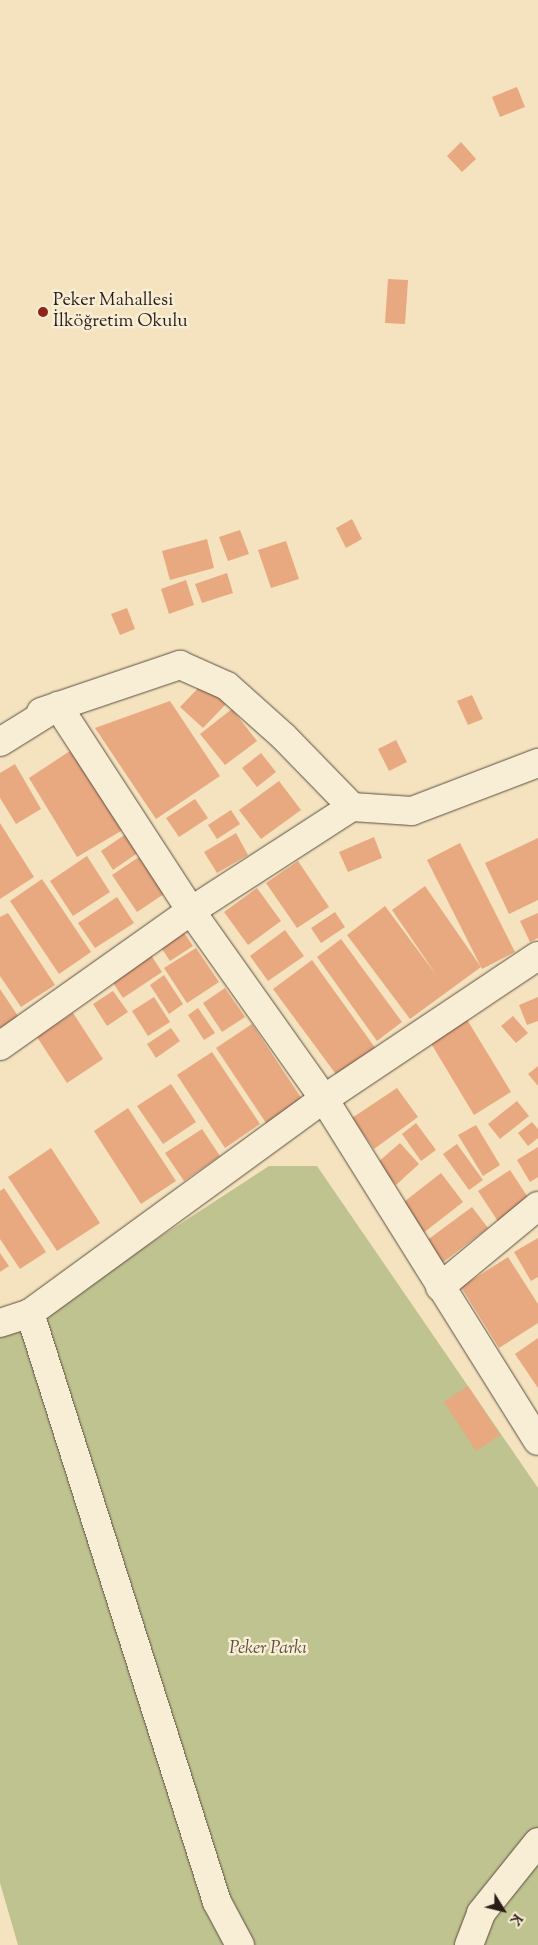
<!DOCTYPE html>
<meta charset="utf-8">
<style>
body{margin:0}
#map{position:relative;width:538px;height:1945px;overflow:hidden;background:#f4e3be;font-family:"Sorts Mill Goudy",serif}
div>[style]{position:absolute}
.green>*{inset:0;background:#bfc38f}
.building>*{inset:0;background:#e8a880}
.roads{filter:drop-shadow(0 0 1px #5c4e42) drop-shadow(0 0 1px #5c4e42)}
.minor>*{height:28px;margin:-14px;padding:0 14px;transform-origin:14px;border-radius:14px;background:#f8edd5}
.dots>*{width:14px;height:14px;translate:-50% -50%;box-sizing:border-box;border:2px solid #f8edd5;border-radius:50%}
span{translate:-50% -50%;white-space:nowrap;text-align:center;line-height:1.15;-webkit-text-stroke:5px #f8edd5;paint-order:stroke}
.poi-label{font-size:18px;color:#2a1d18}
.left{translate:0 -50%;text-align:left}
.park-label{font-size:18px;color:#574f3c;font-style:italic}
.north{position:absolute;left:478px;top:1885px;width:50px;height:50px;-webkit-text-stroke:4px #f8edd5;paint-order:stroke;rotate:126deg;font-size:14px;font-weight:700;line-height:20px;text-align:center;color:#2a1d18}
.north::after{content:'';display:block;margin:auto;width:18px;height:22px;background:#2a1d18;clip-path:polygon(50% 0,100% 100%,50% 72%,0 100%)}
</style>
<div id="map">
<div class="green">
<i style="clip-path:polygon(269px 1166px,317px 1166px,538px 1488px,538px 1945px,18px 1945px,0 1883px,0 1334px,23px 1326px)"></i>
</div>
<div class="building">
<i style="clip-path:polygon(517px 87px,525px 107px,500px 117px,492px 97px)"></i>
<i style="clip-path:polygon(461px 142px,476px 159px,462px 172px,447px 156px)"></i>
<i style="clip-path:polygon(388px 279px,408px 280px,405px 324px,385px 323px)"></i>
<i style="clip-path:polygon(352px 519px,362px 539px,346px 548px,336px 528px)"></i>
<i style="clip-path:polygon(240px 530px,249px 554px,228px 561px,219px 537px)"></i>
<i style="clip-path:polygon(207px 539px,214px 568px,170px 580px,162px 551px)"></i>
<i style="clip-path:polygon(286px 541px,299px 579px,271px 588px,258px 550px)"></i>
<i style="clip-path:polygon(227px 573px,233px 593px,202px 603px,195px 584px)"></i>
<i style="clip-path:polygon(186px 580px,194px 605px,169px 614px,161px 589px)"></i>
<i style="clip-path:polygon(127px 608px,135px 629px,120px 635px,111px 614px)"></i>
<i style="clip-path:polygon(204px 682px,226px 704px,203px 728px,180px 707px)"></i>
<i style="clip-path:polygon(472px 695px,483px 719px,468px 725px,457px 701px)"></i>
<i style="clip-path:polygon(170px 701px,220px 776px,156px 819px,95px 728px)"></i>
<i style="clip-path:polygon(232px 709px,257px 741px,225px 765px,200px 734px)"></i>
<i style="clip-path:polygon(396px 740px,407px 762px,389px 771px,378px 749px)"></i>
<i style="clip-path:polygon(76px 747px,126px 828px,77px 857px,29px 778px)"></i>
<i style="clip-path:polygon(261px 753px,276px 772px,257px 787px,242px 768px)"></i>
<i style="clip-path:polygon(15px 764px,41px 809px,16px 824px,0 798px,0 773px)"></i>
<i style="clip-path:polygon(279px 781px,301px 810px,261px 839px,239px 810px)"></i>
<i style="clip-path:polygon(195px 799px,208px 818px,179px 837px,166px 818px)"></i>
<i style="clip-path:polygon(231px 810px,240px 824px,217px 839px,208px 825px)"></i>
<i style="clip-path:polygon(0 823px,34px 877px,0 899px)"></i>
<i style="clip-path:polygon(236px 833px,248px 855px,217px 873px,204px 852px)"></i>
<i style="clip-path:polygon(126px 834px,139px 852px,113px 870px,101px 851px)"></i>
<i style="clip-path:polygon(374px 837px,382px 858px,348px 872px,339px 852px)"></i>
<i style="clip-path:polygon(538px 838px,538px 900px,509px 914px,485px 863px)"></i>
<i style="clip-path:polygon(460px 843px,515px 952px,482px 969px,427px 860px)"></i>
<i style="clip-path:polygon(87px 856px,110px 892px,73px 916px,50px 881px)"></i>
<i style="clip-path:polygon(139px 857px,164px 894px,137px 912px,112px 875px)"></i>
<i style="clip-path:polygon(298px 861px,329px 907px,297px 928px,266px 883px)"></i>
<i style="clip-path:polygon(42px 879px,91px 952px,59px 974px,10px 901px)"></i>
<i style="clip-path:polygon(425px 886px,481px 967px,410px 1019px,347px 935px,385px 906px,437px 976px,392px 910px)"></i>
<i style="clip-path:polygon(257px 888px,281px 921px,248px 945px,224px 912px)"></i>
<i style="clip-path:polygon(117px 897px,134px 923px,95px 948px,78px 923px)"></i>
<i style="clip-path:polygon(335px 912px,345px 927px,321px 943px,311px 928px)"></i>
<i style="clip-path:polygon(8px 913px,55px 985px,21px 1007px,0 976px,0 917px)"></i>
<i style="clip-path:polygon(538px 913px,538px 938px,530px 942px,520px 921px)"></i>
<i style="clip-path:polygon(181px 928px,193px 946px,170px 961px,158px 943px)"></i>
<i style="clip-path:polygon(285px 930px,304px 956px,268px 981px,250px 956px)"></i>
<i style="clip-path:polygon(341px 939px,402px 1022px,377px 1041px,317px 957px)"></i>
<i style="clip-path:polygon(196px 948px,219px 982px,187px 1003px,164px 968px)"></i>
<i style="clip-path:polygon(149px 952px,162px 972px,123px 998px,110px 978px)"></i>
<i style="clip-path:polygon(312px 960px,376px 1049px,338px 1077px,273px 989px)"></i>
<i style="clip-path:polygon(164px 975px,183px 1004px,169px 1014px,150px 985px)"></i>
<i style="clip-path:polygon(225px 988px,245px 1017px,222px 1032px,203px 1003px)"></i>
<i style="clip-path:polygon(0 989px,18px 1016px,0 1028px)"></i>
<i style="clip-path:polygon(113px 991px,128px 1012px,107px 1026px,93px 1004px)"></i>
<i style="clip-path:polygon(154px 997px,170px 1022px,148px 1036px,132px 1011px)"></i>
<i style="clip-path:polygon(538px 997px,538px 1021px,527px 1025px,519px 1005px)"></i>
<i style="clip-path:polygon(198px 1008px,215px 1033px,204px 1040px,188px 1015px)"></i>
<i style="clip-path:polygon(73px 1013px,103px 1059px,67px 1083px,37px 1037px)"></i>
<i style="clip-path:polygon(513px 1016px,528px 1033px,516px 1043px,501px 1026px)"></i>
<i style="clip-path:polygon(466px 1018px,511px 1092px,474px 1115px,429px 1040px)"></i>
<i style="clip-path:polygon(252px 1024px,302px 1099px,266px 1123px,216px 1048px)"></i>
<i style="clip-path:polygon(171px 1028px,180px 1041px,156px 1058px,147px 1044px)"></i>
<i style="clip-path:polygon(212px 1052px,260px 1124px,225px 1148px,177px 1075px)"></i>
<i style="clip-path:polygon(538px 1066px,538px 1086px,528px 1074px)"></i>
<i style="clip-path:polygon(171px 1084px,196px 1122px,163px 1144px,137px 1106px)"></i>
<i style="clip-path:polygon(397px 1088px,418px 1117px,374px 1149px,352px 1118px)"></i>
<i style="clip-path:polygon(517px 1101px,529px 1116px,500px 1139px,488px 1124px)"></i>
<i style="clip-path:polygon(128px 1108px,176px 1181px,141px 1204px,94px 1131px)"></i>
<i style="clip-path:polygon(532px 1122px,538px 1129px,538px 1138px,528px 1146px,518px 1133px)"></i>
<i style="clip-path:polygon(416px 1123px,436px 1150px,421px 1161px,402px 1134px)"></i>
<i style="clip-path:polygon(476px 1125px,500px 1165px,483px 1176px,458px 1135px)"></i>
<i style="clip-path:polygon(202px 1129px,220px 1156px,184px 1181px,165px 1153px)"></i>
<i style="clip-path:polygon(400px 1143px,419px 1164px,396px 1185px,377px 1163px)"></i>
<i style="clip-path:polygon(457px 1144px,483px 1180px,469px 1190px,443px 1154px)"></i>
<i style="clip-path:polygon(538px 1147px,538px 1177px,530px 1182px,517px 1160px)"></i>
<i style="clip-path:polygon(51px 1148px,100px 1223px,57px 1251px,8px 1177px)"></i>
<i style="clip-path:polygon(510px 1170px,531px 1202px,499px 1223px,478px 1191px)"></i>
<i style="clip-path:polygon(441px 1173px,463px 1202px,422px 1234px,400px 1205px)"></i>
<i style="clip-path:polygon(4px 1188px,46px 1252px,20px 1269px,0 1239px,0 1191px)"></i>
<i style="clip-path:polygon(472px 1207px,488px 1228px,442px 1263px,426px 1241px)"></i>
<i style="clip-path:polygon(538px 1238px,538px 1277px,531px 1281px,514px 1252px)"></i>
<i style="clip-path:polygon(0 1253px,9px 1266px,0 1272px)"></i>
<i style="clip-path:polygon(508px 1257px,538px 1304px,538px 1323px,499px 1348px,461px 1287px)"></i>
<i style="clip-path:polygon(538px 1338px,538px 1388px,515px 1354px)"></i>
<i style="clip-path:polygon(468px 1386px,500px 1435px,476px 1451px,444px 1402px)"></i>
</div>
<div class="roads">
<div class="minor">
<i style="left:41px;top:712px;width:147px;rotate:-18.7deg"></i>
<i style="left:180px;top:665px;width:51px;rotate:24.1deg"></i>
<i style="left:227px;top:686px;width:76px;rotate:41.8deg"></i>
<i style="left:284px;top:737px;width:98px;rotate:45.8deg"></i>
<i style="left:352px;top:807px;width:60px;rotate:3.8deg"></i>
<i style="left:412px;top:811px;width:135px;rotate:-20.9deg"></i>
<i style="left:0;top:742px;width:68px;rotate:-31.8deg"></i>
<i style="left:58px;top:706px;width:244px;rotate:57deg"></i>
<i style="left:191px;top:911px;width:230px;rotate:54.7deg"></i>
<i style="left:324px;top:1099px;width:257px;rotate:-33.8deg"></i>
<i style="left:0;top:1046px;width:234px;rotate:-35.3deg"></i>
<i style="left:191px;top:911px;width:192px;rotate:-32.9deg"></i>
<i style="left:440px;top:1287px;width:127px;rotate:-39.6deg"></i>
<i style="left:30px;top:1313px;width:618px;rotate:72.39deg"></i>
<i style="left:217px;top:1902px;width:49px;rotate:61.9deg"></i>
<i style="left:0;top:1323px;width:32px;rotate:-18deg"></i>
<i style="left:30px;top:1313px;width:364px;rotate:-36.1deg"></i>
<i style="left:324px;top:1099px;width:403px;rotate:58deg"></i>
<i style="left:469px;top:1945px;width:34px;rotate:-69deg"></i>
<i style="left:481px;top:1913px;width:91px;rotate:-51.2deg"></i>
</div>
</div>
<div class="dots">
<i style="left:43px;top:312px;background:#8f2418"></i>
</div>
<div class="poi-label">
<span class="left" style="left:53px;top:312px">Peker Mahallesi<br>İlköğretim Okulu</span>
</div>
<div class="park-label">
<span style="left:268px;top:1649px">Peker Parkı</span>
</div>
<div class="north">K</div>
</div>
